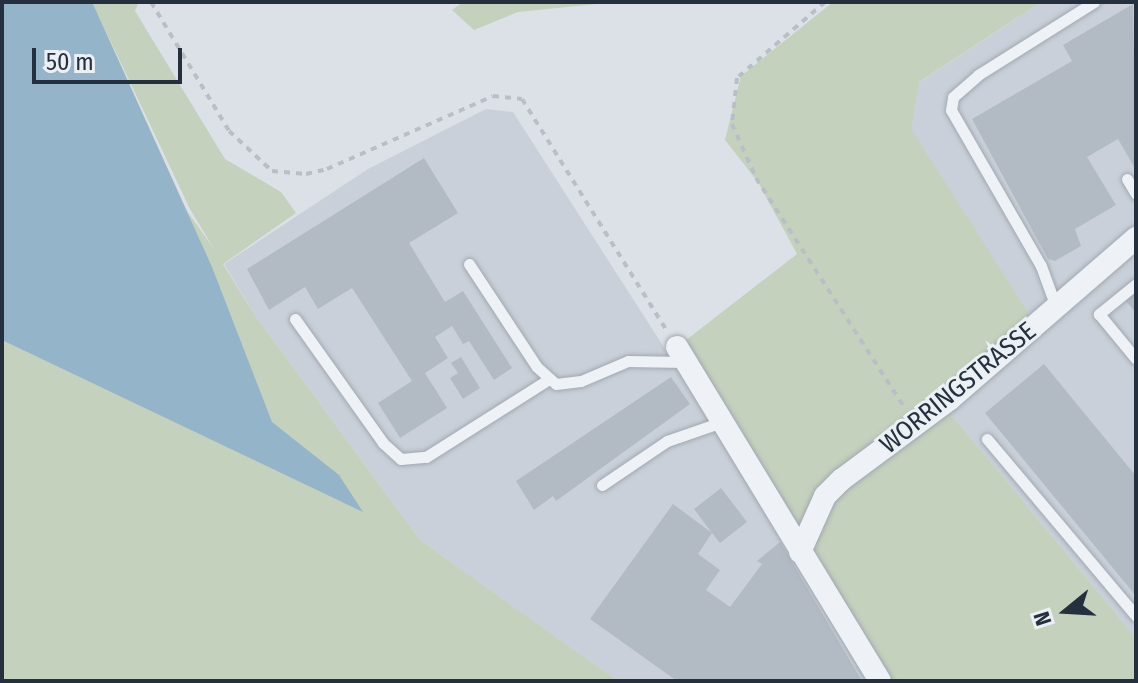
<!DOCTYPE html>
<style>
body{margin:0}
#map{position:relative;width:1138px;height:683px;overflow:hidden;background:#dbe1e7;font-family:"Fira Sans Condensed",sans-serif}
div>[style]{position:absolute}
.built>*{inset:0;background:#c9d0d9}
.green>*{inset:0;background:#c4d1bc}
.water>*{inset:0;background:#94b4ca}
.building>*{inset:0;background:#b2bbc4}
.path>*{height:4px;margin-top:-2px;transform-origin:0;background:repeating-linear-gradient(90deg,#babfc5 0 6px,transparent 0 12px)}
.roads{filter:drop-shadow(0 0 2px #a1a8b1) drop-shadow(0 0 2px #a1a8b1)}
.service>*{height:11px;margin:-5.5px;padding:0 5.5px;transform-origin:5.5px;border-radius:5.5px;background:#eef1f5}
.minor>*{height:22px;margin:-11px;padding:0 11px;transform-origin:11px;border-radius:11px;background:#eef1f5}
span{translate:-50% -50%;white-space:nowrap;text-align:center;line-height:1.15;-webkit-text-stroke:6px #ebf0f5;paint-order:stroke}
.street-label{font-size:26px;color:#25303e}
.frame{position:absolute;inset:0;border:4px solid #25303e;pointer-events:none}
.north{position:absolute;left:1026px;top:571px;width:80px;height:80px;-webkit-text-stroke:6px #ebf0f5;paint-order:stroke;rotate:252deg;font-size:22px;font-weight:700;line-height:32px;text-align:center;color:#25303e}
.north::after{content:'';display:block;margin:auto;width:28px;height:36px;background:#25303e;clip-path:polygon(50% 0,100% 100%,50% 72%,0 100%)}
.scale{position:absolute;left:32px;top:48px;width:150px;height:36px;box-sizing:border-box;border:4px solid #25303e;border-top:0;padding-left:10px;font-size:24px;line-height:28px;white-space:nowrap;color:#25303e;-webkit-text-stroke:6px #ebf0f5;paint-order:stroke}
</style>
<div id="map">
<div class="built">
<i style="clip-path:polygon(1041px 2px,1136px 2px,1136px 638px,945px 407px,1035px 323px,910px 129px,918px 83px)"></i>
<i style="clip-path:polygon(486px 109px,513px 112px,878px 681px,618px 681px,420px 540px,254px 314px,224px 264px,368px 169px)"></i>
</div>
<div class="green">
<i style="clip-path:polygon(evenodd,2px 2px,139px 2px,135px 11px,225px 159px,281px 192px,296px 213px,223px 264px,254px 314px,420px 540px,618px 681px,2px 681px,2px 2px,102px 23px,190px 209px,214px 249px,187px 211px,102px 23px)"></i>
<i style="clip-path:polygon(463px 2px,616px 2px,518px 12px,474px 30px,452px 10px)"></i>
<i style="clip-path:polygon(833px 2px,1041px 2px,919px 82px,911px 129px,1035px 323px,839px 476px,799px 548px,681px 344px,797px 254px,758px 182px,725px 140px,741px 76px)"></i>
<i style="clip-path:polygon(945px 407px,1136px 638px,1136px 681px,882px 681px,802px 552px,842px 484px)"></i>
</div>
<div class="water">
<i style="clip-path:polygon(2px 2px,92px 2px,212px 267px,272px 422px,339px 475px,363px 512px,2px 340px)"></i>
</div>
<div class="building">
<i style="clip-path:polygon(1133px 4px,1136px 170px,1118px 139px,1087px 157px,1116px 205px,1075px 229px,1081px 246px,1055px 261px,1048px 259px,972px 119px,1072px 61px,1063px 45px)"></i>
<i style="clip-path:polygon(424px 158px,458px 213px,409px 243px,445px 302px,463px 291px,512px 368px,494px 380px,469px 341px,463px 344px,452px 326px,435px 337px,448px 358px,425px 373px,447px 408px,400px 438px,378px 403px,412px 381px,352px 288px,318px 309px,305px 287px,269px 310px,247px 269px)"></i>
<i style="clip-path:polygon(1136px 291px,1136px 313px,1125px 300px)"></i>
<i style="clip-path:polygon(461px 357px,480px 388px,463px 399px,450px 378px,458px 373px,451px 363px)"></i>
<i style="clip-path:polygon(1044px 364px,1136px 476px,1136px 596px,985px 413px)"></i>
<i style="clip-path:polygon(671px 377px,690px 404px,556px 501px,553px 496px,534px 510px,516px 481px)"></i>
<i style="clip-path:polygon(721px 488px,747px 522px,720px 543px,712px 533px,698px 554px,720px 570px,706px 590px,730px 607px,762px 564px,757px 561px,780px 542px,862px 681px,677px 681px,590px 619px,673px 504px,712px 533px,694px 509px)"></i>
</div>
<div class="path">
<i style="left:151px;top:2px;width:151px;rotate:58.8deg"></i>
<i style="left:229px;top:131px;width:59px;rotate:42.9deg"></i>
<i style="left:272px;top:171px;width:34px;rotate:5deg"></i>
<i style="left:306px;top:174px;width:22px;rotate:-13deg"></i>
<i style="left:327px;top:169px;width:181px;rotate:-23.7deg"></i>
<i style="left:493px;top:96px;width:29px;rotate:6deg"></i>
<i style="left:522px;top:99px;width:274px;rotate:58deg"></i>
<i style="left:825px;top:2px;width:116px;rotate:139.2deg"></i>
<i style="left:737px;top:78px;width:46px;rotate:96.2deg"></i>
<i style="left:732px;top:124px;width:59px;rotate:66deg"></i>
<i style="left:756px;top:178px;width:274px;rotate:57.1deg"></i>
</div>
<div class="roads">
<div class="service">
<i style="left:1127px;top:179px;width:17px;rotate:59deg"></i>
<i style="left:469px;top:264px;width:123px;rotate:56.6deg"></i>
<i style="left:537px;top:367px;width:25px;rotate:42deg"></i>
<i style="left:556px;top:384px;width:25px;rotate:-7deg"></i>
<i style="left:581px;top:381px;width:51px;rotate:-23.1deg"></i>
<i style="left:628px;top:361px;width:56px;rotate:1deg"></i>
<i style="left:1136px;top:284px;width:48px;rotate:141deg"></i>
<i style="left:1099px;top:314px;width:58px;rotate:50.6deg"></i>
<i style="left:1056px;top:307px;width:44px;rotate:-110.1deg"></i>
<i style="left:1041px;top:266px;width:180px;rotate:-120deg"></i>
<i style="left:951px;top:110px;width:13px;rotate:-81deg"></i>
<i style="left:953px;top:97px;width:33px;rotate:-41deg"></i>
<i style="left:978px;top:75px;width:137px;rotate:-32.2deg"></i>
<i style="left:295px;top:319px;width:152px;rotate:54.6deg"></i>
<i style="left:383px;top:443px;width:24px;rotate:42deg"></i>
<i style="left:401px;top:459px;width:25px;rotate:-5deg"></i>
<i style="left:426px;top:457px;width:146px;rotate:-32.4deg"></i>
<i style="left:987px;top:439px;width:231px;rotate:49.9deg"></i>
<i style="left:602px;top:485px;width:78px;rotate:-34.1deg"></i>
<i style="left:667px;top:441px;width:55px;rotate:-19.1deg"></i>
</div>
<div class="minor">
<i style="left:677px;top:347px;width:391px;rotate:58.7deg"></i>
<i style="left:800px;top:552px;width:61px;rotate:-65.9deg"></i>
<i style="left:825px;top:496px;width:23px;rotate:-45deg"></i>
<i style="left:841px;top:480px;width:136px;rotate:-36.6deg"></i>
<i style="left:950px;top:399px;width:246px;rotate:-40.9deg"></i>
</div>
</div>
<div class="street-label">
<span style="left:958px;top:388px;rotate:-39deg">WORRINGSTRASSE</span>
</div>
<div class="frame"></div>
<div class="north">N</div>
<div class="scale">50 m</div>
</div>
